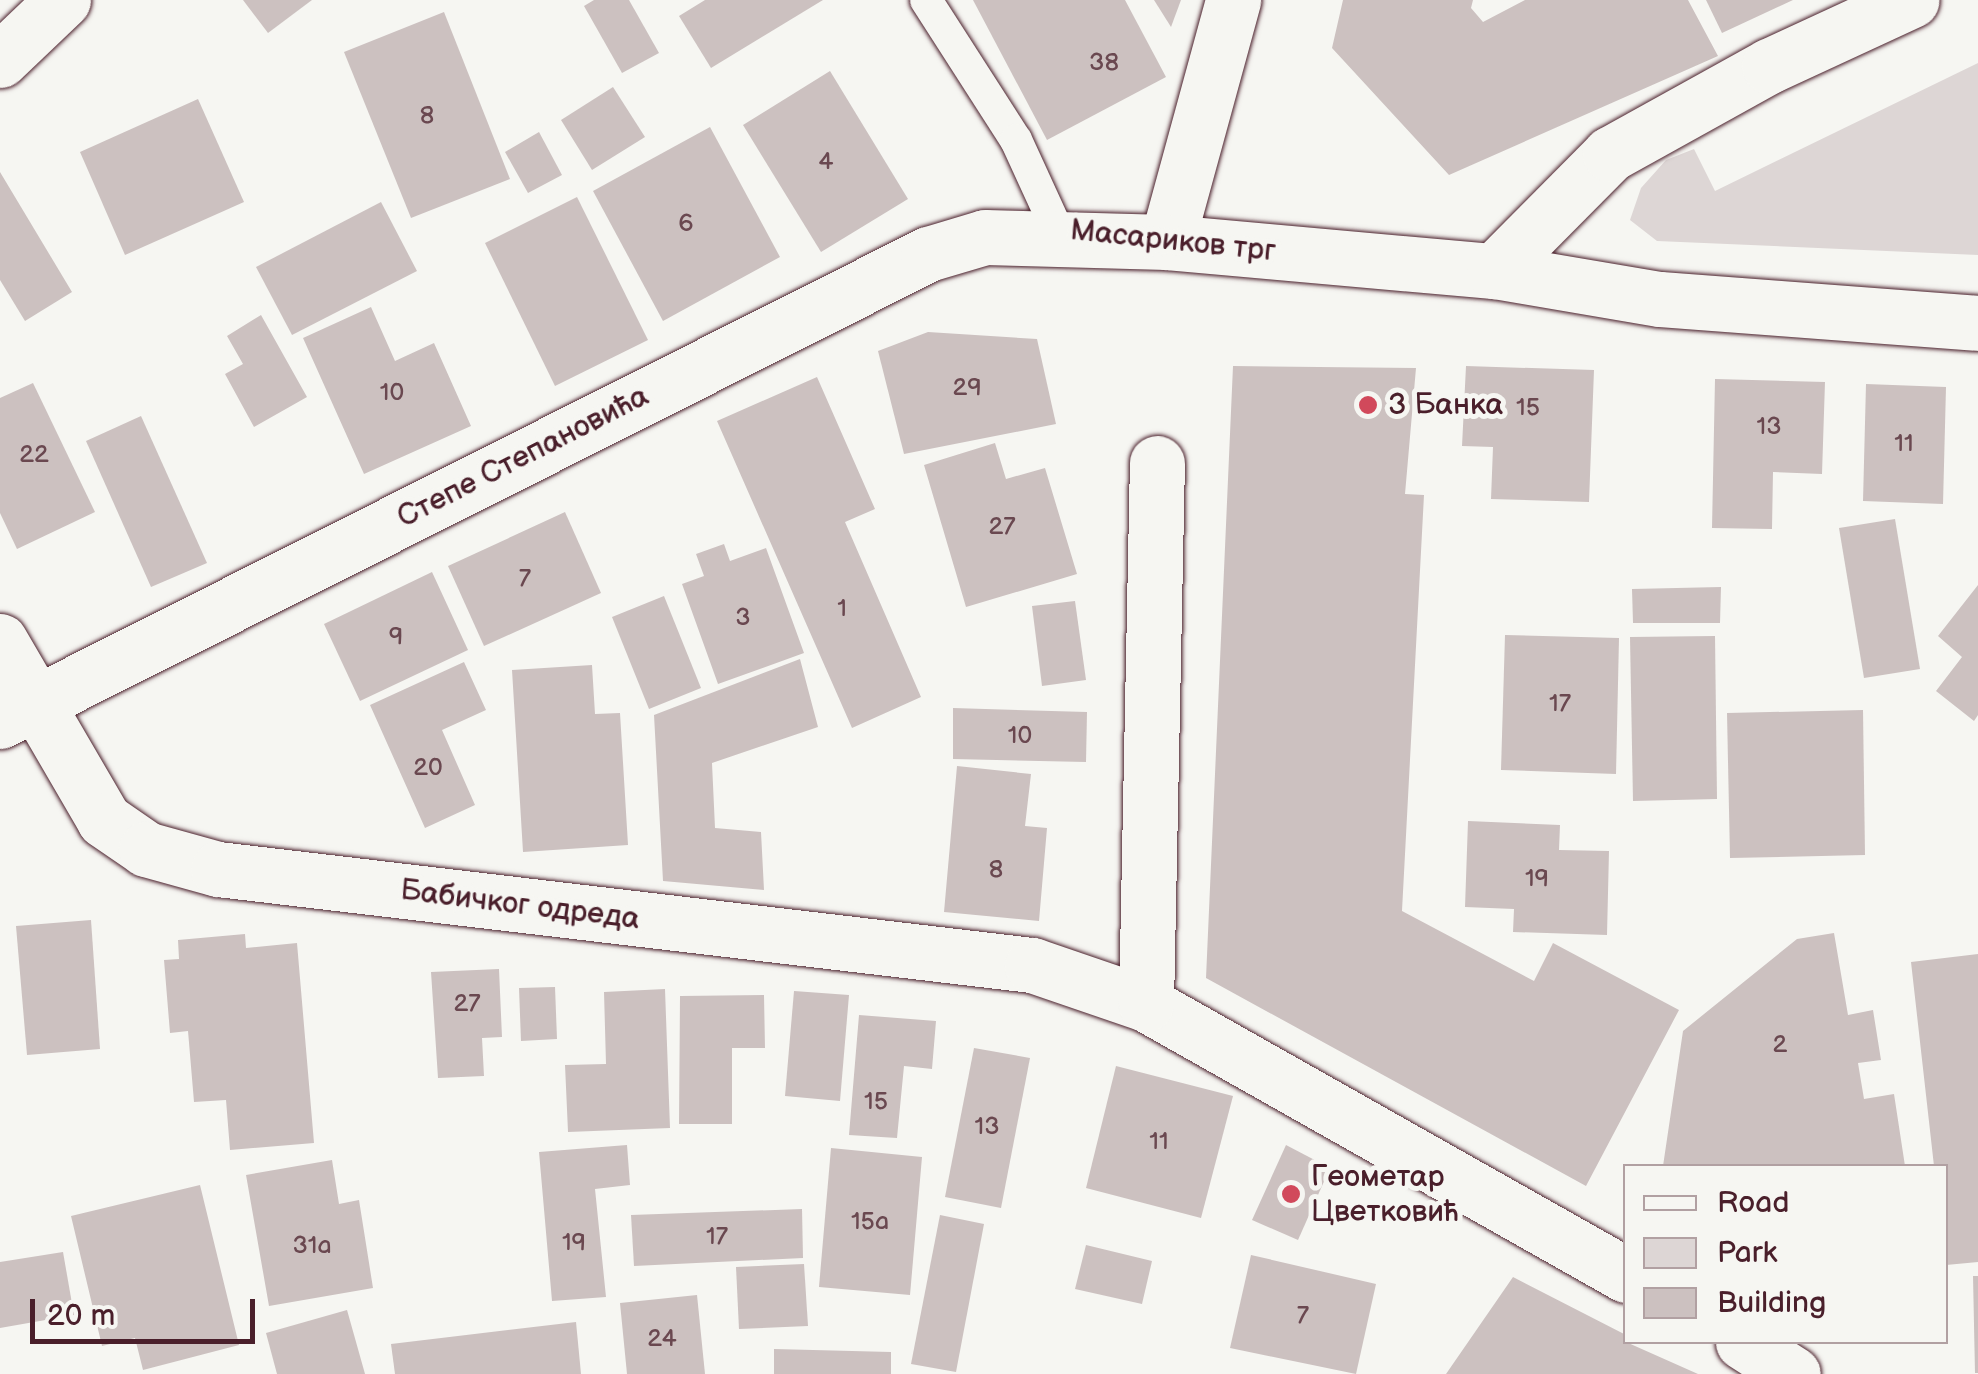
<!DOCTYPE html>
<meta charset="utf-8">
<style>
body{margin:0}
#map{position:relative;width:1978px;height:1374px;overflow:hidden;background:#f6f6f2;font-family:"Balsamiq Sans",sans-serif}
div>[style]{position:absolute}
.green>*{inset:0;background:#ddd6d5}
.building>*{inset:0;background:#ccc1c0}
.roads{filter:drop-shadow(0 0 2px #4a1f2b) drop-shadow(0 0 2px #4a1f2b)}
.service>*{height:32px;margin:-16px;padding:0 16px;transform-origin:16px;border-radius:16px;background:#f6f6f2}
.minor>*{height:55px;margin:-27.5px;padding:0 27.5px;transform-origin:27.5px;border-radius:27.5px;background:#f6f6f2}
.dots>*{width:28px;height:28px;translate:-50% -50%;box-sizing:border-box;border:5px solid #f6f6f2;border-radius:50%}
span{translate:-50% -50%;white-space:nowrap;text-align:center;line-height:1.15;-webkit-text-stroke:10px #f6f6f2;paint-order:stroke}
.number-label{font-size:25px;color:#6a4850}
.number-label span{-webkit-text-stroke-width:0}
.street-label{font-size:30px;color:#4a1f2b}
.poi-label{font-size:30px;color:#4a1f2b}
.left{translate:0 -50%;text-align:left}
.legend{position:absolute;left:1623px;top:1164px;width:325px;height:180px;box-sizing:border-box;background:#f6f6f2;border:2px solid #b1a0a2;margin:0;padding:12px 18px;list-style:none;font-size:30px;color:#4a1f2b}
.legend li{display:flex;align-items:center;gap:20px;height:50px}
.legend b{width:50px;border:2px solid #b1a0a2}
.scale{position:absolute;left:30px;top:1299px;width:225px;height:45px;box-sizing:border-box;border:5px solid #4a1f2b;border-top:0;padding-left:12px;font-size:30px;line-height:35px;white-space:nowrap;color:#4a1f2b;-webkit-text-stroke:8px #f6f6f2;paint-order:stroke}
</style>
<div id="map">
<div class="green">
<i style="clip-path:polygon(1978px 63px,1978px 255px,1657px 241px,1630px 220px,1641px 188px,1666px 160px,1694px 149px,1715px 191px)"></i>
</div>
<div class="building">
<i style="clip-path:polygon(243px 0,312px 0,268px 33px)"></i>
<i style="clip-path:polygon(594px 0,629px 0,659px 53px,622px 73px,584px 6px)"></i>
<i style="clip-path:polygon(705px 0,823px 0,711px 68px,679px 16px)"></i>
<i style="clip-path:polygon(973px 0,1125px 0,1166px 77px,1047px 140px)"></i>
<i style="clip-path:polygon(1154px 0,1181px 0,1171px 27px)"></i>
<i style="clip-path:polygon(1343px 0,1473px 0,1471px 8px,1483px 22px,1525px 0,1688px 0,1718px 56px,1449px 175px,1332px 48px)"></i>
<i style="clip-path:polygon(1706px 0,1793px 0,1722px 33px)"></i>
<i style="clip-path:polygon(444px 12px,510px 179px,411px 218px,344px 52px)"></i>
<i style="clip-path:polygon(830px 71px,908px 199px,821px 252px,743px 125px)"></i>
<i style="clip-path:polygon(613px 87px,645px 137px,592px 170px,561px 120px)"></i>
<i style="clip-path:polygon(198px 99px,244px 202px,125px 255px,80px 152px)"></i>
<i style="clip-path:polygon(710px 127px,780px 257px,663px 321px,593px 191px)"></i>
<i style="clip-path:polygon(539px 132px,562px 175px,528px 193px,505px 152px)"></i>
<i style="clip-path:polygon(0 172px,72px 292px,25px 321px,0 280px)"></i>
<i style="clip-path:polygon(577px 197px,648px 340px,555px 386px,485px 243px)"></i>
<i style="clip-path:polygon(381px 202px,417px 271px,292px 335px,256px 267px)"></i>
<i style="clip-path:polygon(371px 307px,395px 361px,434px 343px,471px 426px,364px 474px,303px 338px)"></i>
<i style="clip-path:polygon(261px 315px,307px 397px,254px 427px,225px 374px,243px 364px,227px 336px)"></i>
<i style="clip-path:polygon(928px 332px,1037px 339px,1056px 424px,904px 454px,878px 351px)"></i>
<i style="clip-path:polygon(1233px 366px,1416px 368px,1405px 494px,1424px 495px,1402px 911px,1534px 981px,1553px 943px,1679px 1010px,1586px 1186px,1206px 978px)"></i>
<i style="clip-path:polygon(1466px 366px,1594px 370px,1589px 502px,1491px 499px,1493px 447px,1462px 446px)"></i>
<i style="clip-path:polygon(817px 377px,875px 509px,845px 522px,921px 697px,852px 728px,717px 421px)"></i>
<i style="clip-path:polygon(1715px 379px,1825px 382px,1822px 474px,1773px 472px,1772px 529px,1712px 528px)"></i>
<i style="clip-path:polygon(33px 383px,95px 512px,17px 549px,0 513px,0 398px)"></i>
<i style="clip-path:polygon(1866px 384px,1946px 387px,1943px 504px,1863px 501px)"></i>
<i style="clip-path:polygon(141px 416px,207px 563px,151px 587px,86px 441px)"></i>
<i style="clip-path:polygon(995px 443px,1006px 479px,1045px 468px,1077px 574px,966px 607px,924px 465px)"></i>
<i style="clip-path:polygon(565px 512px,601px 593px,484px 646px,448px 566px)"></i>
<i style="clip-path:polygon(1895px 519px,1920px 669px,1864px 678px,1839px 528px)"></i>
<i style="clip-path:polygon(724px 544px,730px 561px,766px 548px,804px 653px,718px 684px,682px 584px,704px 576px,696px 554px)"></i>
<i style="clip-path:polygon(432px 572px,468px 650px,360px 701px,324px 624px)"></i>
<i style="clip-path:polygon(1978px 585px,1978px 715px,1974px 721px,1936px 691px,1962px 657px,1938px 636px)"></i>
<i style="clip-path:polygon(1721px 587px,1720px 623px,1633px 623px,1632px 589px)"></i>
<i style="clip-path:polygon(664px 596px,701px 688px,649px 709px,612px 617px)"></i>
<i style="clip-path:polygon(1075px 601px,1086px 680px,1042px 686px,1032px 606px)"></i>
<i style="clip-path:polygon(1505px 635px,1619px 638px,1616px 774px,1501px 770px)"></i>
<i style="clip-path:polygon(1715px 636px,1717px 799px,1633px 801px,1630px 637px)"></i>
<i style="clip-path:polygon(800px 659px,818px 727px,712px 763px,715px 828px,761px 832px,764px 890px,663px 881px,654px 715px)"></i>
<i style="clip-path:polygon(464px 662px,486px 710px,442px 730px,475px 805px,425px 828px,370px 705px)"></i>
<i style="clip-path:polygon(592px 665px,595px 714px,620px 713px,628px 845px,523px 852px,512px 670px)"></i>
<i style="clip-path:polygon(953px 708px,1087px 712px,1086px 762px,953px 759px)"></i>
<i style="clip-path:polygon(1863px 710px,1865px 855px,1730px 858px,1727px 713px)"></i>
<i style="clip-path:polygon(957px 766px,1031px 774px,1025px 826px,1047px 828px,1039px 921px,944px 912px)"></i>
<i style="clip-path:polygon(1468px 821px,1560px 825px,1559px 850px,1609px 851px,1607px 935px,1513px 932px,1514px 909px,1465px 907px)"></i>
<i style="clip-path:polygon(91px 920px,100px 1049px,27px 1055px,16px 926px)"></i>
<i style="clip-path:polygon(1834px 933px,1848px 1015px,1873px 1010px,1881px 1060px,1858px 1063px,1864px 1099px,1894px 1094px,1905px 1166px,1663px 1166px,1683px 1031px,1797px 939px)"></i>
<i style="clip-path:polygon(245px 934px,246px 948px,297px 943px,314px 1143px,230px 1150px,226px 1100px,194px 1102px,188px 1031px,170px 1033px,164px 960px,179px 959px,178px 940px)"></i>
<i style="clip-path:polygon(1978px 954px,1978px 1262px,1946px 1265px,1946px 1166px,1934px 1166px,1911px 962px)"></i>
<i style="clip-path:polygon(499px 969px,502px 1037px,482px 1038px,484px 1076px,438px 1078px,431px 972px)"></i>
<i style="clip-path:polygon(555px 987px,557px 1039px,521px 1041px,519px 988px)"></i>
<i style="clip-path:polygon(665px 989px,670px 1128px,568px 1132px,565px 1065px,606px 1064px,604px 992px)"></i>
<i style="clip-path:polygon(794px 991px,849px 995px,840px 1101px,785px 1096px)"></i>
<i style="clip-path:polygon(764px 995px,765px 1048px,732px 1048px,732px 1124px,679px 1124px,680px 996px)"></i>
<i style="clip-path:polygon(859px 1015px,936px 1021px,932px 1069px,904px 1066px,897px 1138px,849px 1135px)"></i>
<i style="clip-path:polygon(974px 1048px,1030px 1058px,1001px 1208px,945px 1197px)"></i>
<i style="clip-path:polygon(1116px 1066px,1233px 1096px,1201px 1218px,1086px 1188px)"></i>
<i style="clip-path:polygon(627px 1145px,630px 1185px,595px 1189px,606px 1297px,552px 1301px,539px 1152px)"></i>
<i style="clip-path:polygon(1286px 1145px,1330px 1168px,1298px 1240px,1252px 1220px)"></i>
<i style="clip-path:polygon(831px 1148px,922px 1157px,910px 1295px,819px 1287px)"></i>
<i style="clip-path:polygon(332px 1160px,339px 1204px,359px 1200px,373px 1288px,269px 1306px,246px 1175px)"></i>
<i style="clip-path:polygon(200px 1185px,239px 1345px,143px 1370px,135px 1338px,102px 1346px,71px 1216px)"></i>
<i style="clip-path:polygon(802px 1209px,803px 1258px,634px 1266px,631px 1215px)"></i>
<i style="clip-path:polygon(940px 1215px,984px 1224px,956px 1372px,911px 1364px)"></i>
<i style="clip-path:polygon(1086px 1245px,1152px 1261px,1142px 1304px,1075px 1289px)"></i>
<i style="clip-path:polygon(63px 1252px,74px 1315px,0 1328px,0 1262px)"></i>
<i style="clip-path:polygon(1251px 1255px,1376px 1284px,1356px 1374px,1230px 1348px)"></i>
<i style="clip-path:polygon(804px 1264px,808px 1326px,739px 1329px,736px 1267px)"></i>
<i style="clip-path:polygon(1973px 1276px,1978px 1276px,1978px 1373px,1975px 1373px)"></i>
<i style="clip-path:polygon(1513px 1277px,1626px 1335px,1626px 1342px,1698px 1374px,1446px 1374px)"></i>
<i style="clip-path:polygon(697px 1295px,705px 1374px,627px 1374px,620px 1303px)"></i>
<i style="clip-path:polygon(347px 1310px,365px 1374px,277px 1374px,266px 1333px)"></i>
<i style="clip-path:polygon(576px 1322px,581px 1374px,395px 1374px,391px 1344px)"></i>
<i style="clip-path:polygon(774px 1349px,891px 1352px,891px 1374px,774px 1374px)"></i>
</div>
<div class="roads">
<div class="service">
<i style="left:926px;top:0;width:166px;rotate:57.3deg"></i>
<i style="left:1016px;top:140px;width:103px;rotate:65.4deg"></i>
</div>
<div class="minor">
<i style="left:0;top:60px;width:87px;rotate:-43.6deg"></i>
<i style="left:1167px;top:242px;width:251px;rotate:-74.7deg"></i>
<i style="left:1494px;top:271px;width:165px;rotate:-45.2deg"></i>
<i style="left:1610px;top:154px;width:182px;rotate:-29deg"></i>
<i style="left:1769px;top:66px;width:157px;rotate:-24.8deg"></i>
<i style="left:0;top:641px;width:207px;rotate:59.8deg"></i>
<i style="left:104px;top:820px;width:51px;rotate:34.6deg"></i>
<i style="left:146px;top:849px;width:75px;rotate:15.5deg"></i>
<i style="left:218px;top:869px;width:820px;rotate:6.73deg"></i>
<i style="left:1032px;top:965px;width:120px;rotate:18.9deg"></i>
<i style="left:1146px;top:1004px;width:551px;rotate:29.45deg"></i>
<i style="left:0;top:721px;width:1039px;rotate:-26.71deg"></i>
<i style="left:928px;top:254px;width:59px;rotate:-16.6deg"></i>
<i style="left:985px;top:237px;width:182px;rotate:1.6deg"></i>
<i style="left:1167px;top:242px;width:328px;rotate:5.1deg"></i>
<i style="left:1494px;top:271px;width:168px;rotate:9.6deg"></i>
<i style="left:1660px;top:299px;width:319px;rotate:4.3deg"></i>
<i style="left:1146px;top:1004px;width:541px;rotate:-88.84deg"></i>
<i style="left:1743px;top:1342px;width:59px;rotate:32.6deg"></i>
</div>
</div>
<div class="dots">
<i style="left:1368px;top:405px;background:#d1495b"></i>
<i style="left:1291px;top:1194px;background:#d1495b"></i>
</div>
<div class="number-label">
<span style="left:1104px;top:63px">38</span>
<span style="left:427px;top:116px">8</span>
<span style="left:826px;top:162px">4</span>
<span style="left:686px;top:224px">6</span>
<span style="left:967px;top:388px">29</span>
<span style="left:392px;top:393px">10</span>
<span style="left:1528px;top:408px">15</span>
<span style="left:1769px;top:427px">13</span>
<span style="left:1904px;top:444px">11</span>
<span style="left:34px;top:455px">22</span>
<span style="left:1002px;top:527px">27</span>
<span style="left:525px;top:579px">7</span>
<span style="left:842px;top:609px">1</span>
<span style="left:743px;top:618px">3</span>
<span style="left:396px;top:637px">9</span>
<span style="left:1560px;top:704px">17</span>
<span style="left:1020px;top:736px">10</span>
<span style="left:428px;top:768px">20</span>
<span style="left:996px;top:870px">8</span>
<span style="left:1537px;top:879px">19</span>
<span style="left:467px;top:1004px">27</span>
<span style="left:1780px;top:1045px">2</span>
<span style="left:876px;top:1102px">15</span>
<span style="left:987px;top:1127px">13</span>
<span style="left:1159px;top:1142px">11</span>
<span style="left:870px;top:1222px">15a</span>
<span style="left:717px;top:1237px">17</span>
<span style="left:574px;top:1243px">19</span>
<span style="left:312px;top:1246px">31a</span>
<span style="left:1303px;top:1316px">7</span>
<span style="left:662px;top:1339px">24</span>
</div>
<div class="street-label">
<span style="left:1173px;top:241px;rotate:6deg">Масариков трг</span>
<span style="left:523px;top:457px;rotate:-27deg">Степе Степановића</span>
<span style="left:520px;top:905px;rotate:7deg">Бабичког одреда</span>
</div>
<div class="poi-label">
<span class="left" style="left:1388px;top:405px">3 Банка</span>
<span class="left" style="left:1311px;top:1194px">Геометар<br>Цветковић</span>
</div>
<ul class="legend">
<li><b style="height:12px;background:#f6f6f2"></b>Road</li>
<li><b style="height:28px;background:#ddd6d5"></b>Park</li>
<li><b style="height:28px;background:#ccc1c0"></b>Building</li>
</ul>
<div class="scale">20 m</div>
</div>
